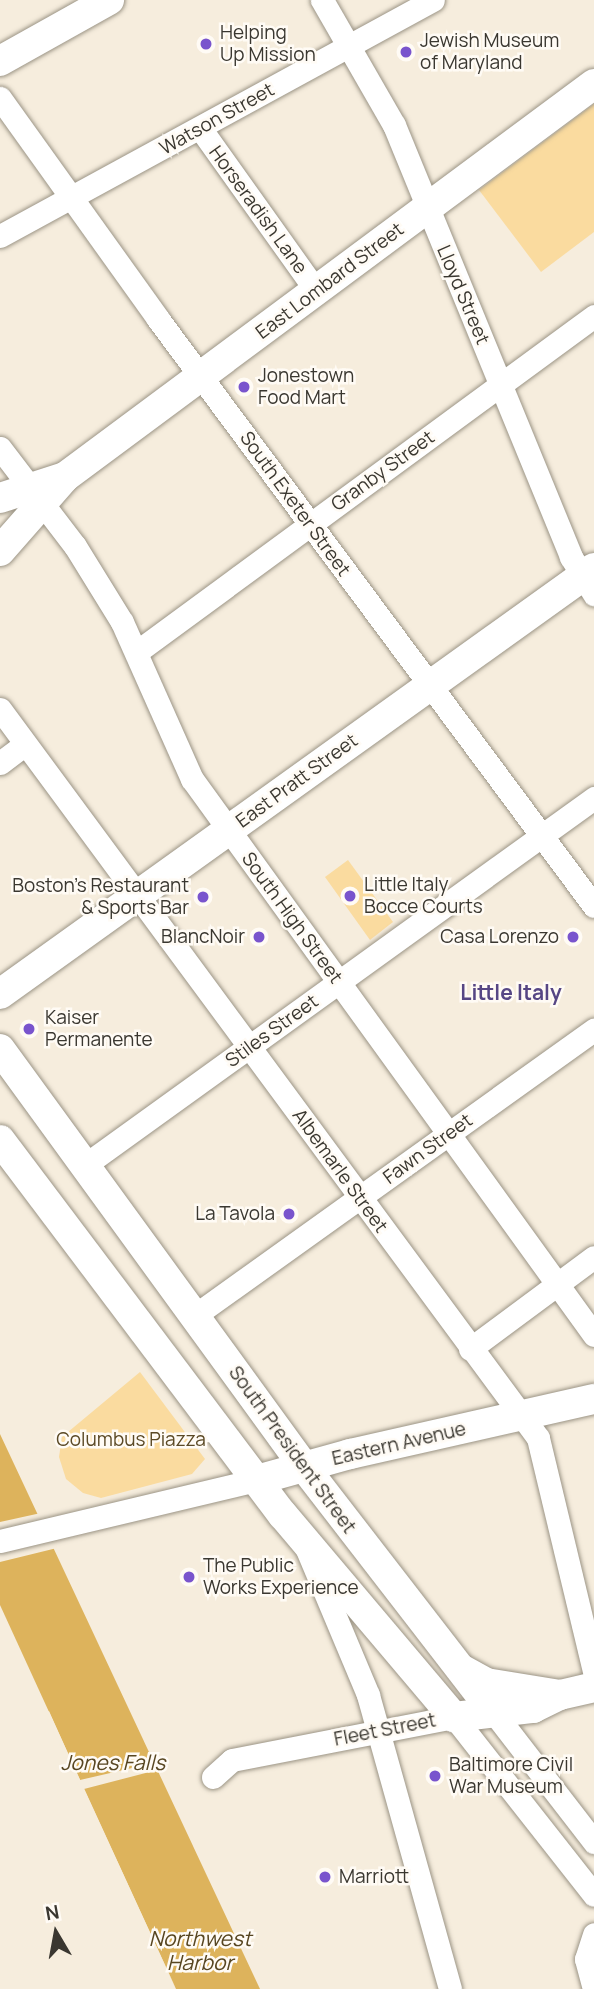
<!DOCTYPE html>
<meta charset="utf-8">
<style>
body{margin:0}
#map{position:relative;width:594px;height:1989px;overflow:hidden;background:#f6eddd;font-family:Manrope,sans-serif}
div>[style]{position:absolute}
.green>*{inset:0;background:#fadb9f}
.water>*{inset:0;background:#ddb35c}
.pier>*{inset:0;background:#f6eddd}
.roads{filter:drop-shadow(0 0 2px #9b9485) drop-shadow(0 0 2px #9b9485)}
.minor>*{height:23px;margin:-11.5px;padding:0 11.5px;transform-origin:11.5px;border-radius:11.5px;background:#fff}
.major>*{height:30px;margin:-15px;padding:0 15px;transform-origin:15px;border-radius:15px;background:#fff}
.dots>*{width:19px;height:19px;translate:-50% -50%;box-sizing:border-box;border:4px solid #fffbf5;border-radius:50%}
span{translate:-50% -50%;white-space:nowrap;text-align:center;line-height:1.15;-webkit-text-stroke:5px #fffbf5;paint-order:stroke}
.poi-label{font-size:19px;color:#3a3730}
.left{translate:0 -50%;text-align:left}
.right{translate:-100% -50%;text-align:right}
.street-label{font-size:19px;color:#3a3730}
.park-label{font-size:19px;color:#5b4925}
.neighbourhood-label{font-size:21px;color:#564684;font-weight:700}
.water-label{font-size:21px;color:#584621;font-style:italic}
.north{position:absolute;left:21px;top:1898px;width:70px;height:70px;-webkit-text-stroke:5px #fffbf5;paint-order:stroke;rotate:350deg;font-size:19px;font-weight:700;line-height:28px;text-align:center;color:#3a3730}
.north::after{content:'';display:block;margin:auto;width:24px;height:32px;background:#3a3730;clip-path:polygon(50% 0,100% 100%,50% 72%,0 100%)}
</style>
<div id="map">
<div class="green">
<i style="clip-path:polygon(594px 104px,594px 232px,541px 272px,479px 190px)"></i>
<i style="clip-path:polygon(348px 860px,393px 922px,370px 940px,325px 877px)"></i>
<i style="clip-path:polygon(140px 1372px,205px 1459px,192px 1474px,101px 1498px,83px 1493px,66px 1479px,59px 1457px,62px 1437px)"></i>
</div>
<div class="water">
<i style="clip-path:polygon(0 1434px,260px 1989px,176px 1989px,0 1605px)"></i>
</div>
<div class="pier">
<i style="clip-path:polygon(41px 1513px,57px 1548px,0 1562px,0 1522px)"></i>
<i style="clip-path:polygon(49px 1711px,80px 1780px,158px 1762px,161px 1769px,84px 1789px,176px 1989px,87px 1804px,45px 1713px)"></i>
</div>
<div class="roads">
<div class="minor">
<i style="left:322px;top:0;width:144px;rotate:60.1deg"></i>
<i style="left:394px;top:125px;width:467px;rotate:67.7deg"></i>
<i style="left:571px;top:557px;width:44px;rotate:58.1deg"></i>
<i style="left:0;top:98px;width:272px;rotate:54.4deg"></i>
<i style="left:158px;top:319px;width:731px;rotate:53.4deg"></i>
<i style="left:200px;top:128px;width:201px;rotate:54.5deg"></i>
<i style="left:0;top:236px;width:493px;rotate:-28.6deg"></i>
<i style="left:0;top:448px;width:123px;rotate:52.6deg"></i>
<i style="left:75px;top:546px;width:89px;rotate:58.3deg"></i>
<i style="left:122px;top:622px;width:172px;rotate:66deg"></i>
<i style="left:192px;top:779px;width:686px;rotate:54.13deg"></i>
<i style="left:138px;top:651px;width:566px;rotate:-36.3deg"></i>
<i style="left:0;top:709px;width:906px;rotate:53.57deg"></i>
<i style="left:538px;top:1438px;width:241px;rotate:76.5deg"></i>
<i style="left:0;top:763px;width:31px;rotate:-37deg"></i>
<i style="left:85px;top:1165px;width:628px;rotate:-35.79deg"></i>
<i style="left:194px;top:1316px;width:492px;rotate:-35.6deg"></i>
<i style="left:470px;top:1349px;width:154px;rotate:-36.6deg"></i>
<i style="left:0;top:1541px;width:264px;rotate:-13.4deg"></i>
<i style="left:308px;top:1552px;width:155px;rotate:67.2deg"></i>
<i style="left:368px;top:1695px;width:305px;rotate:74.4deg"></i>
<i style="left:492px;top:1710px;width:167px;rotate:52.3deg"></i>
<i style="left:213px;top:1777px;width:25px;rotate:-42deg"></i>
<i style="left:232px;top:1760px;width:226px;rotate:-11deg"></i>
<i style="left:454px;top:1717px;width:226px;rotate:51.8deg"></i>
<i style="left:594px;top:1989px;width:31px;rotate:-105deg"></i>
<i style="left:586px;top:1959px;width:26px;rotate:-72deg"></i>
</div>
<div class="major">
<i style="left:0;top:61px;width:125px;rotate:-29.2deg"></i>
<i style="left:0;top:498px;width:68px;rotate:-17.9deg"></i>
<i style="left:0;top:551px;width:98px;rotate:-48.7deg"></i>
<i style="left:65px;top:477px;width:659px;rotate:-36.61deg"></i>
<i style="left:0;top:994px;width:731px;rotate:-35.65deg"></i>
<i style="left:0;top:1049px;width:518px;rotate:53.95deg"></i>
<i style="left:305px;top:1468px;width:306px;rotate:52.3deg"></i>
<i style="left:0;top:1140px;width:470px;rotate:53deg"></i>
<i style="left:283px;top:1515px;width:265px;rotate:49.8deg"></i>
<i style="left:454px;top:1717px;width:80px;rotate:-6.5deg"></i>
<i style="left:533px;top:1708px;width:30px;rotate:-26deg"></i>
<i style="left:560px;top:1695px;width:35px;rotate:-13deg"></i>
<i style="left:257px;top:1480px;width:97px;rotate:-15.6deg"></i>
<i style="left:350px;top:1454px;width:250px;rotate:-12.7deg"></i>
<i style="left:463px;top:1670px;width:26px;rotate:29deg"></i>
<i style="left:486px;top:1683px;width:75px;rotate:9.2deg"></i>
</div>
</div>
<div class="dots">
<i style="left:206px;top:44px;background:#7954cd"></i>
<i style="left:406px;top:52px;background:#7954cd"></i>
<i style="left:244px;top:387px;background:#7954cd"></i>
<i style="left:350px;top:896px;background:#7954cd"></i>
<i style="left:203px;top:897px;background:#7954cd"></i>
<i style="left:259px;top:937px;background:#7954cd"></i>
<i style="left:573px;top:937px;background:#7954cd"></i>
<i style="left:29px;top:1029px;background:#7954cd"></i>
<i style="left:289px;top:1214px;background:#7954cd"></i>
<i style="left:189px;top:1577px;background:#7954cd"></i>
<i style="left:435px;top:1776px;background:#7954cd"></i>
<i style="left:325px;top:1877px;background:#7954cd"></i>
</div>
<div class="poi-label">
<span class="left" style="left:220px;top:44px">Helping<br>Up Mission</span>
<span class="left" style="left:420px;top:52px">Jewish Museum<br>of Maryland</span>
<span class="left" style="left:258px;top:387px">Jonestown<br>Food Mart</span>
<span class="left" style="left:364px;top:896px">Little Italy<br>Bocce Courts</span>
<span class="right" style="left:189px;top:897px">Boston’s Restaurant<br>&amp; Sports Bar</span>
<span class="right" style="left:245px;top:937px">BlancNoir</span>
<span class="right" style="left:559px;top:937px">Casa Lorenzo</span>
<span class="left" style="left:45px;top:1029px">Kaiser<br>Permanente</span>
<span class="right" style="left:275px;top:1214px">La Tavola</span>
<span class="left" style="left:203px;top:1577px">The Public<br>Works Experience</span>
<span class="left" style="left:449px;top:1776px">Baltimore Civil<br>War Museum</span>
<span class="left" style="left:339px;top:1877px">Marriott</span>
</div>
<div class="street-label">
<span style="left:217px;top:119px;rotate:-29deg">Watson Street</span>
<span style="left:258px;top:210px;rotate:54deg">Horseradish Lane</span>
<span style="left:330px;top:281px;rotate:-37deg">East Lombard Street</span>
<span style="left:463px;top:295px;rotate:67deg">Lloyd Street</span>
<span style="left:383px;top:471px;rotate:-36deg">Granby Street</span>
<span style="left:295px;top:504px;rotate:54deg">South Exeter Street</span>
<span style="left:297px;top:781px;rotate:-36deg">East Pratt Street</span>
<span style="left:292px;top:918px;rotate:54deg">South High Street</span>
<span style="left:272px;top:1031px;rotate:-36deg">Stiles Street</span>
<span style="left:428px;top:1149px;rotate:-36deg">Fawn Street</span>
<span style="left:340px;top:1171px;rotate:54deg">Albemarle Street</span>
<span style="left:399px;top:1444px;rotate:-13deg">Eastern Avenue</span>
<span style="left:292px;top:1450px;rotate:54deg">South President Street</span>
<span style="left:385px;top:1730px;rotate:-11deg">Fleet Street</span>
</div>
<div class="park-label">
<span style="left:131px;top:1440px">Columbus Piazza</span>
</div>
<div class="neighbourhood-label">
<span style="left:511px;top:992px">Little Italy</span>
</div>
<div class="water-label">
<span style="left:113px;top:1762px">Jones Falls</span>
<span style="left:200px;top:1950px">Northwest<br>Harbor</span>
</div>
<div class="north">N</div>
</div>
